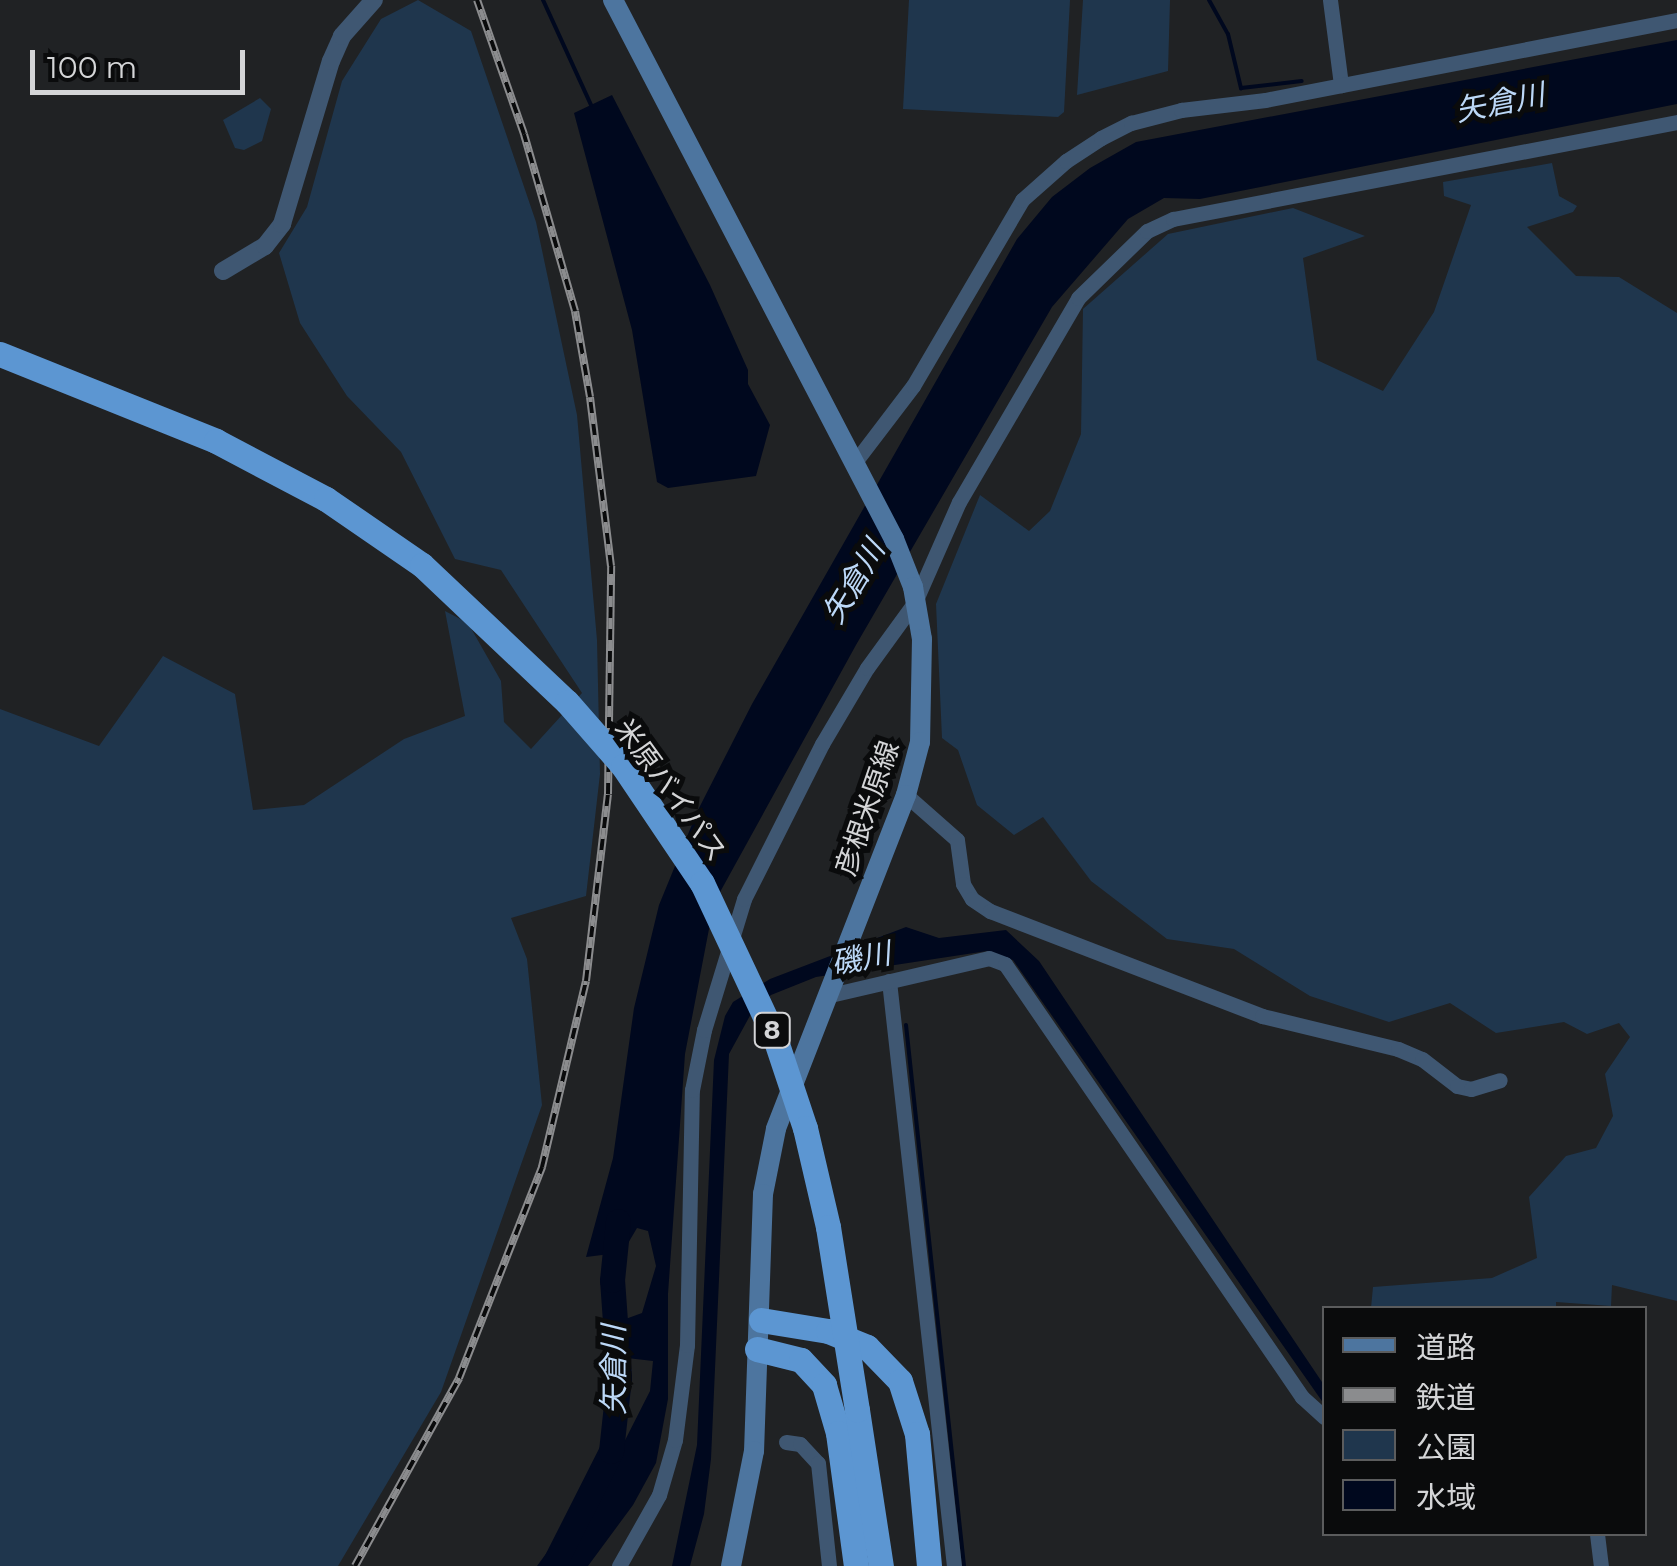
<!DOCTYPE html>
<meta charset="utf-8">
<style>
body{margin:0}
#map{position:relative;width:1677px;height:1566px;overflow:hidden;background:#202224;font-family:Montserrat,"Noto Sans JP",sans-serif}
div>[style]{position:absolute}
.green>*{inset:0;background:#1f364d}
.water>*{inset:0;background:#00081e}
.stream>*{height:4px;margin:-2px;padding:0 2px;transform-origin:2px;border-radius:2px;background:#00081e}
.river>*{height:25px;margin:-12.5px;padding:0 12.5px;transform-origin:12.5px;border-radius:12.5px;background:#00081e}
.minor>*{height:15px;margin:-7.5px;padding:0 7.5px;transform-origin:7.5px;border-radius:7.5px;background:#3f5772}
.tertiary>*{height:18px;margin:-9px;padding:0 9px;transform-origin:9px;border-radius:9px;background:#3f5772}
.secondary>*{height:20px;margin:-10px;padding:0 10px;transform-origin:10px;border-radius:10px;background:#4d759f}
.trunk>*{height:25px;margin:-12.5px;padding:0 12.5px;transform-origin:12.5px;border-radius:12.5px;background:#5c96d2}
.rail>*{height:8px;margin-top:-4px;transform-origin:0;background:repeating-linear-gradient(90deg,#0a0b0c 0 11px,#8b8c8e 0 22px);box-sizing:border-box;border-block:2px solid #8b8c8e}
.trunk-bridge>*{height:25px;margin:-12.5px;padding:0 12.5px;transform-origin:12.5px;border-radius:12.5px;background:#5c96d2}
span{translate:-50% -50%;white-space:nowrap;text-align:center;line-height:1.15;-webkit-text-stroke:10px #0a0b0c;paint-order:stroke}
.shield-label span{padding:2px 8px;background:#0a0b0c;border:2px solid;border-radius:8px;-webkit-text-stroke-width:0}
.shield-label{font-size:25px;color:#d4d5d7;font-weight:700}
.street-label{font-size:28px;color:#d4d5d7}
.water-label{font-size:30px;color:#bcd8f7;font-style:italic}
.legend{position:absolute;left:1322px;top:1306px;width:325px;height:230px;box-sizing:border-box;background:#0a0b0c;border:2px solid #5b5c5d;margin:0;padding:12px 18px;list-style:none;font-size:30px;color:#d4d5d7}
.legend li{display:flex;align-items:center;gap:20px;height:50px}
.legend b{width:50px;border:2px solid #5b5c5d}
.scale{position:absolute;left:30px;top:50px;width:215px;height:45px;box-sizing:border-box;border:5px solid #d4d5d7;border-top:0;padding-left:12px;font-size:30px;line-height:35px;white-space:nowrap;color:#d4d5d7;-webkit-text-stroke:8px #0a0b0c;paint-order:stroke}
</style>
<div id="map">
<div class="green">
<i style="clip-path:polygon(418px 0,471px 31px,536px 222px,577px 415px,597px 640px,600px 774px,586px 896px,511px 918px,527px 959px,542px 1105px,441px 1392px,338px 1566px,0 1566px,0 709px,99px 746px,163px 656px,235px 694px,253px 810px,304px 805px,404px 739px,465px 716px,445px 611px,468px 623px,501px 681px,504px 722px,531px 749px,582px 693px,501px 570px,455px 559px,401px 452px,347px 396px,300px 323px,279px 253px,307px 207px,342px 81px,381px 19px)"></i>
<i style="clip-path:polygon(909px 0,1070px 0,1064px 112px,1058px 117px,903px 109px)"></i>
<i style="clip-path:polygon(1083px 0,1170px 0,1168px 71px,1077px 95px)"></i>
<i style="clip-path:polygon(260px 98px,271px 109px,262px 141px,244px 150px,235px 148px,223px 120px)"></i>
<i style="clip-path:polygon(1552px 163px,1559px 196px,1577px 206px,1573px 212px,1527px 227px,1576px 276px,1619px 277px,1677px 313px,1677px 1301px,1612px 1285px,1611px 1306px,1556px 1302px,1556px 1308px,1371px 1308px,1373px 1287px,1492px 1278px,1537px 1258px,1529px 1197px,1566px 1156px,1596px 1148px,1613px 1116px,1605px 1074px,1630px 1037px,1619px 1023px,1587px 1034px,1564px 1022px,1496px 1033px,1450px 1003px,1389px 1022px,1310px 996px,1234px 949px,1167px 939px,1091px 881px,1043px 817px,1014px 835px,977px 805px,958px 750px,942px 738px,936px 604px,980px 495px,1029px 531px,1050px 511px,1081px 434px,1083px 309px,1168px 234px,1293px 208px,1365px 236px,1303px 258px,1317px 360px,1383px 391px,1434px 312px,1471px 205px,1444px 196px,1443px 182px)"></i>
</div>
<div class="water">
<i style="clip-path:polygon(1677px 40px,1677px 104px,1200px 199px,1164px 198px,1128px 219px,1052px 307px,856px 645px,714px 903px,685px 1054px,668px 1294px,668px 1399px,656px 1463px,633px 1505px,588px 1566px,537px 1566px,615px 1460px,650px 1391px,653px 1361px,627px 1358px,606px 1342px,609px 1325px,642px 1313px,656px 1266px,648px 1231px,637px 1228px,627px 1245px,610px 1254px,586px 1257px,613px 1158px,634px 1008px,659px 905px,698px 810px,752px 704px,1017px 239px,1052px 197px,1090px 168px,1136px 142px)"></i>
<i style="clip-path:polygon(612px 95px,710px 285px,748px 370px,748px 384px,770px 425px,756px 476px,668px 488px,657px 482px,632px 330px,574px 113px)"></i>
<i style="clip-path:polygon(906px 927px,939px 938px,1006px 930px,1039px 961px,1324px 1385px,1324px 1404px,1013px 960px,987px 951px,816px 977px,771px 995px,752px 1012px,729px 1054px,711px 1459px,704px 1514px,690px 1566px,672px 1566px,697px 1445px,714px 1060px,725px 1016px,733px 1002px,770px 979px)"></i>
</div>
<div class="stream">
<i style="left:543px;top:0;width:115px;rotate:65.4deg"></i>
<i style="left:1209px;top:0;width:39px;rotate:61deg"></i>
<i style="left:1228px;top:34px;width:56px;rotate:76.5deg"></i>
<i style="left:1241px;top:88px;width:61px;rotate:-6.5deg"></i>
<i style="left:906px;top:1025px;width:544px;rotate:83.88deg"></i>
</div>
<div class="river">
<i style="left:553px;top:1566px;width:129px;rotate:-63.2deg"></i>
<i style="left:611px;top:1451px;width:74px;rotate:-83.8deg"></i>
<i style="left:619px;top:1377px;width:97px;rotate:-94.1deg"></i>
<i style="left:612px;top:1280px;width:59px;rotate:-84.2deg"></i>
</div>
<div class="minor">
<i style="left:1330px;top:0;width:86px;rotate:82.6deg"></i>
<i style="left:855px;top:462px;width:96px;rotate:-52.7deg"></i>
<i style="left:913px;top:386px;width:216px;rotate:-59.6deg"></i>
<i style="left:1022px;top:200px;width:59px;rotate:-41.6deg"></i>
<i style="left:1066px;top:161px;width:42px;rotate:-33.3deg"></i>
<i style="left:1101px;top:138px;width:34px;rotate:-27deg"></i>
<i style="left:1131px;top:123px;width:52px;rotate:-14.6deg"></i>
<i style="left:1181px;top:110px;width:85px;rotate:-6.8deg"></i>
<i style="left:1265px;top:100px;width:420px;rotate:-11deg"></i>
<i style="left:906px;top:795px;width:68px;rotate:41.4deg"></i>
<i style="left:957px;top:840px;width:44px;rotate:82.2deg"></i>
<i style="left:963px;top:884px;width:17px;rotate:59deg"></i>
<i style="left:972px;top:899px;width:22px;rotate:34deg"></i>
<i style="left:990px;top:911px;width:292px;rotate:21.1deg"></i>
<i style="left:1262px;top:1016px;width:140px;rotate:13.6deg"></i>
<i style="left:1398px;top:1049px;width:26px;rotate:23deg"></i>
<i style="left:1422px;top:1059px;width:44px;rotate:37.6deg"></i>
<i style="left:1457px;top:1086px;width:14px;rotate:12deg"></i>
<i style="left:1471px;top:1089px;width:30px;rotate:-17deg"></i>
<i style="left:889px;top:981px;width:589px;rotate:83.66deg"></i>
<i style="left:826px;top:996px;width:167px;rotate:-13.1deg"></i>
<i style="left:989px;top:958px;width:17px;rotate:21deg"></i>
<i style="left:1005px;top:964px;width:525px;rotate:55.55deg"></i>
<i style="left:1302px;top:1397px;width:30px;rotate:42deg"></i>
<i style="left:786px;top:1442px;width:14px;rotate:8deg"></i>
<i style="left:800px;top:1444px;width:26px;rotate:47deg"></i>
<i style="left:818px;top:1463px;width:104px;rotate:83.9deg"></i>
<i style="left:1597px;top:1534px;width:32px;rotate:83deg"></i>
<i style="left:619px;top:1566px;width:81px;rotate:-60.6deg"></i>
<i style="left:659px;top:1495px;width:57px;rotate:-73.8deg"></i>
<i style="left:675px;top:1440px;width:96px;rotate:-82.8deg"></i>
<i style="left:687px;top:1345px;width:255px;rotate:-88.9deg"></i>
<i style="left:692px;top:1090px;width:61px;rotate:-78.7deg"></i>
<i style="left:704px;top:1030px;width:137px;rotate:-73deg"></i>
<i style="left:744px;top:899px;width:174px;rotate:-63.3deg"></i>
<i style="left:822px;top:744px;width:88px;rotate:-59.4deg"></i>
<i style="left:867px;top:668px;width:82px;rotate:-54deg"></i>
<i style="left:915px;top:602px;width:109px;rotate:-66.3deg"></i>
<i style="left:959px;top:502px;width:236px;rotate:-59.7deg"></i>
<i style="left:1078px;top:298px;width:96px;rotate:-44.2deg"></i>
<i style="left:1147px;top:231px;width:29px;rotate:-25deg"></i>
<i style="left:1173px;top:219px;width:513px;rotate:-10.89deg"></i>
</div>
<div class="tertiary">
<i style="left:223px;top:271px;width:49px;rotate:-30.8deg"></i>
<i style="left:265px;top:246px;width:28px;rotate:-52deg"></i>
<i style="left:282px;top:224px;width:170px;rotate:-73.3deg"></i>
<i style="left:331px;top:61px;width:27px;rotate:-66deg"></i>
<i style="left:342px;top:36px;width:48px;rotate:-48.4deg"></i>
</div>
<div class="secondary">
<i style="left:613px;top:0;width:608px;rotate:62.47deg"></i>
<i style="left:894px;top:539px;width:52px;rotate:68.4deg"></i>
<i style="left:913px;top:587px;width:53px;rotate:80.2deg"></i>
<i style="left:922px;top:639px;width:103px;rotate:91.1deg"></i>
<i style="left:920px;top:742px;width:55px;rotate:104.8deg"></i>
<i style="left:906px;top:795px;width:358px;rotate:111.3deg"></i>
<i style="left:776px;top:1129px;width:66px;rotate:101.3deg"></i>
<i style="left:763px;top:1194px;width:257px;rotate:92deg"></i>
<i style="left:754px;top:1451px;width:117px;rotate:101.3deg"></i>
</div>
<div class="trunk">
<i style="left:0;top:354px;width:233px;rotate:21.9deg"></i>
<i style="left:216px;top:441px;width:124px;rotate:27.8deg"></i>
<i style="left:326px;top:499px;width:116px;rotate:34.5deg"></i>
<i style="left:422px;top:565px;width:199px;rotate:43.4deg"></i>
<i style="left:761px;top:1320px;width:68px;rotate:9.3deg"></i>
<i style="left:828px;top:1331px;width:42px;rotate:22.3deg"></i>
<i style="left:867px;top:1347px;width:47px;rotate:45.9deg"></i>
<i style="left:900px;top:1381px;width:56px;rotate:72.2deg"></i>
<i style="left:917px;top:1434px;width:133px;rotate:84.8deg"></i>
<i style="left:757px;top:1349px;width:45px;rotate:14deg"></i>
<i style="left:801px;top:1360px;width:34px;rotate:47deg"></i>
<i style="left:824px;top:1385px;width:50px;rotate:73.7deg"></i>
<i style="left:838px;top:1433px;width:134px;rotate:82.3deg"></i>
<i style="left:857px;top:1410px;width:158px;rotate:81.3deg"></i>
</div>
<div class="rail">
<i style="left:355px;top:1566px;width:215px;rotate:-61deg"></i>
<i style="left:459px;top:1378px;width:227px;rotate:-68.5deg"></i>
<i style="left:542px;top:1167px;width:191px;rotate:-76.7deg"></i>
<i style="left:586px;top:981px;width:188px;rotate:-83.3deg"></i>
<i style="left:608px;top:794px;width:228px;rotate:-89.2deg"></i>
<i style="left:611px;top:566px;width:170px;rotate:-97.1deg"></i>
<i style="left:590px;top:397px;width:87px;rotate:-99.9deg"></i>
<i style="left:575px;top:311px;width:184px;rotate:-106.1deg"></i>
<i style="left:524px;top:134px;width:142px;rotate:-109.3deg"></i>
</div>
<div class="trunk-bridge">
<i style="left:567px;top:702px;width:85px;rotate:48.8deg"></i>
<i style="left:623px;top:766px;width:141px;rotate:56deg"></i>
<i style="left:702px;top:883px;width:171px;rotate:64.8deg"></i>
<i style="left:775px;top:1038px;width:95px;rotate:71.6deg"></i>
<i style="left:805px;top:1128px;width:102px;rotate:76.9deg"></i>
<i style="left:828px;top:1227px;width:185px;rotate:81deg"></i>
</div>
<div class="shield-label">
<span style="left:772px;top:1030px">8</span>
</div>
<div class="street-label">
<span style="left:671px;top:790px;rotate:54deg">米原バイパス</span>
<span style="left:867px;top:808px;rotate:-71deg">彦根米原線</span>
</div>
<div class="water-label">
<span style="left:1500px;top:103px;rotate:-11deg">矢倉川</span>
<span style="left:854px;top:582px;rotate:-59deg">矢倉川</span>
<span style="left:861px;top:959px;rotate:-11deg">磯川</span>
<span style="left:614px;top:1370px;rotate:-90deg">矢倉川</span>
</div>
<ul class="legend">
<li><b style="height:12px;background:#4d759f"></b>道路</li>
<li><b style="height:12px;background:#8b8c8e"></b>鉄道</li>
<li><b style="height:28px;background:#1f364d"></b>公園</li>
<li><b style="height:28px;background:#00081e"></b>水域</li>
</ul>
<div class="scale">100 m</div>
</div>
